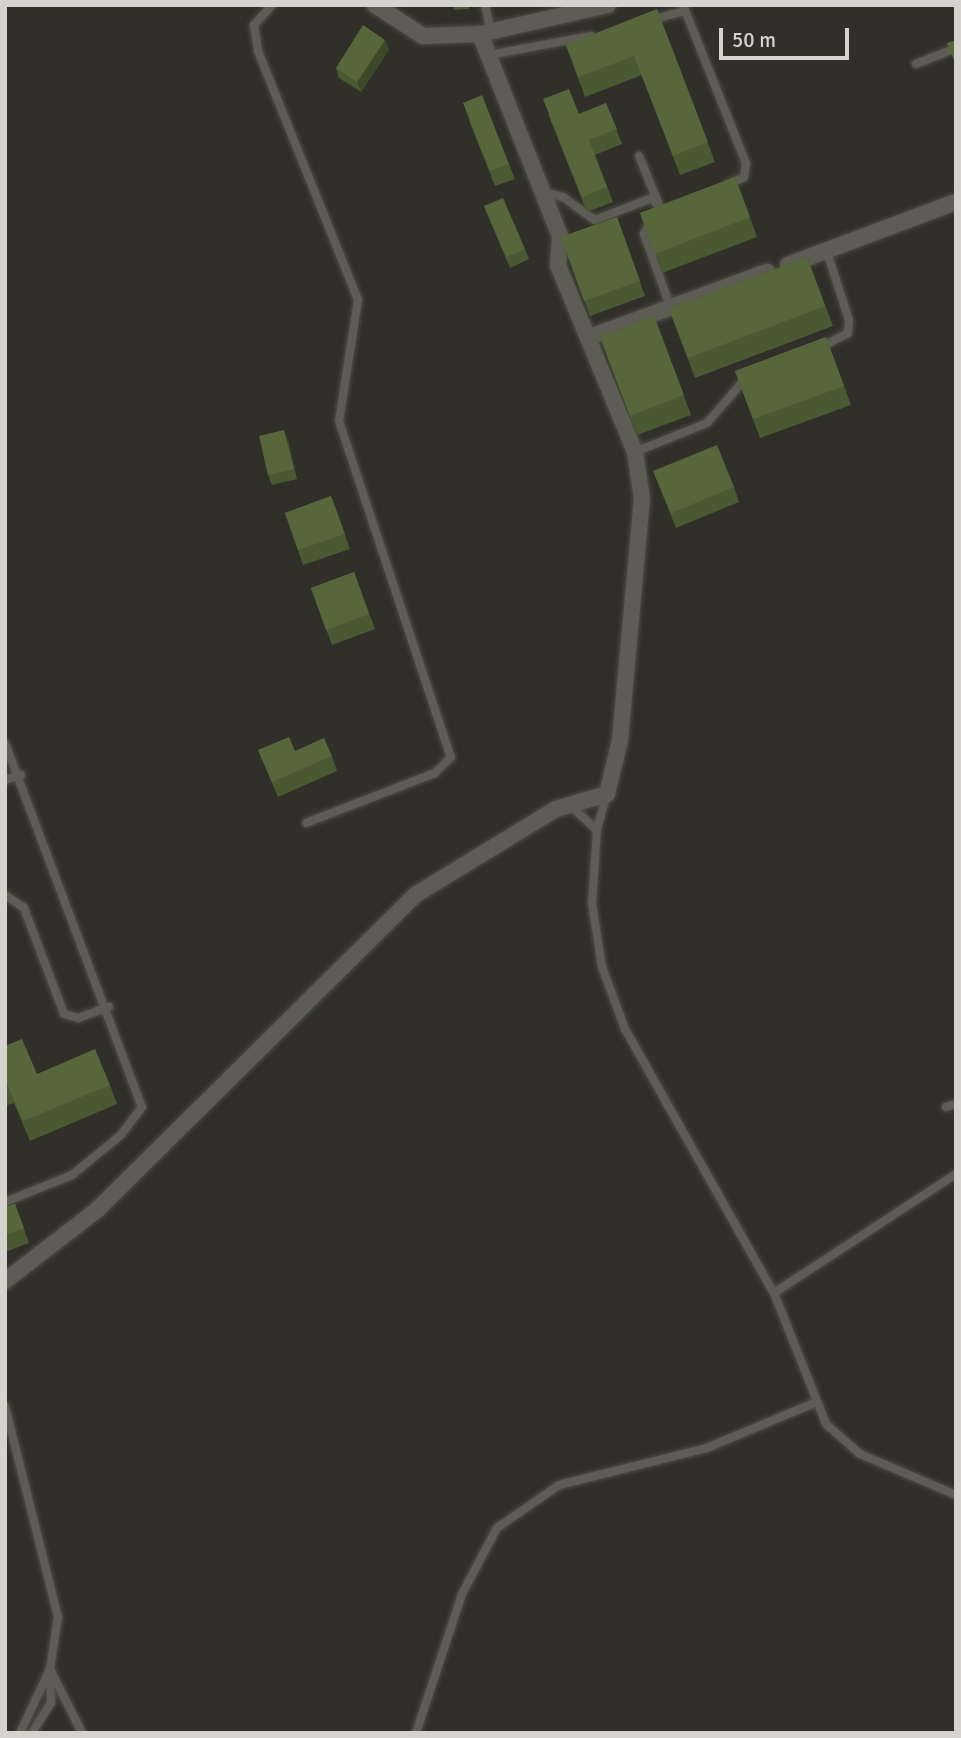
<!DOCTYPE html>
<style>
body{margin:0}
#map{position:relative;width:961px;height:1738px;overflow:hidden;background:#302f29;font-family:Signika,sans-serif}
div>[style]{position:absolute}
.roads{filter:drop-shadow(0 0 2px #4d4c46) drop-shadow(0 0 2px #4d4c46)}
.service>*{height:8px;margin:-4px;padding:0 4px;transform-origin:4px;border-radius:4px;background:#5d5d56}
.minor>*{height:16px;margin:-8px;padding:0 8px;transform-origin:8px;border-radius:8px;background:#5d5d56}
.wall>*{inset:0;background:#4b5933}
.shaded-wall>*{inset:0;background:#3d4829}
.building>*{inset:0;background:#57673b}
span{translate:-50% -50%;white-space:nowrap;text-align:center;line-height:1.15;-webkit-text-stroke:7px #302f29;paint-order:stroke}
.frame{position:absolute;inset:0;border:7px solid #d4d3cf;pointer-events:none}
.scale{position:absolute;left:719px;top:28px;width:130px;height:32px;box-sizing:border-box;border:4px solid #d4d3cf;border-top:0;padding-left:9px;font-size:21px;line-height:24px;white-space:nowrap;color:#d4d3cf;-webkit-text-stroke:5px #302f29;paint-order:stroke}
</style>
<div id="map">
<div class="roads">
<div class="service">
<i style="left:272px;top:5px;width:27px;rotate:132deg"></i>
<i style="left:254px;top:25px;width:26px;rotate:81deg"></i>
<i style="left:258px;top:51px;width:268px;rotate:68.1deg"></i>
<i style="left:358px;top:300px;width:122px;rotate:98.9deg"></i>
<i style="left:339px;top:421px;width:354px;rotate:71.6deg"></i>
<i style="left:451px;top:757px;width:23px;rotate:135deg"></i>
<i style="left:435px;top:773px;width:138px;rotate:158.8deg"></i>
<i style="left:485px;top:5px;width:28px;rotate:77deg"></i>
<i style="left:683px;top:5px;width:170px;rotate:68.3deg"></i>
<i style="left:746px;top:163px;width:14px;rotate:98deg"></i>
<i style="left:744px;top:177px;width:19px;rotate:155deg"></i>
<i style="left:651px;top:20px;width:35px;rotate:-15deg"></i>
<i style="left:489px;top:55px;width:104px;rotate:-10.6deg"></i>
<i style="left:916px;top:64px;width:43px;rotate:-21.8deg"></i>
<i style="left:639px;top:156px;width:50px;rotate:67.6deg"></i>
<i style="left:546px;top:193px;width:17px;rotate:13deg"></i>
<i style="left:563px;top:197px;width:39px;rotate:36deg"></i>
<i style="left:595px;top:220px;width:61px;rotate:-21.1deg"></i>
<i style="left:652px;top:198px;width:20px;rotate:53deg"></i>
<i style="left:652px;top:220px;width:16px;rotate:120deg"></i>
<i style="left:644px;top:234px;width:77px;rotate:70.1deg"></i>
<i style="left:821px;top:347px;width:30px;rotate:-27deg"></i>
<i style="left:848px;top:333px;width:13px;rotate:-86deg"></i>
<i style="left:849px;top:320px;width:71px;rotate:-107.9deg"></i>
<i style="left:635px;top:452px;width:78px;rotate:-21.9deg"></i>
<i style="left:707px;top:423px;width:61px;rotate:-49deg"></i>
<i style="left:5px;top:743px;width:389px;rotate:69.4deg"></i>
<i style="left:142px;top:1107px;width:35px;rotate:127deg"></i>
<i style="left:121px;top:1135px;width:63px;rotate:140.8deg"></i>
<i style="left:72px;top:1175px;width:72px;rotate:158.1deg"></i>
<i style="left:5px;top:780px;width:17px;rotate:-17deg"></i>
<i style="left:607px;top:794px;width:37px;rotate:106deg"></i>
<i style="left:597px;top:830px;width:73px;rotate:93.9deg"></i>
<i style="left:592px;top:903px;width:65px;rotate:81.1deg"></i>
<i style="left:602px;top:967px;width:66px;rotate:69.6deg"></i>
<i style="left:625px;top:1029px;width:303px;rotate:60.6deg"></i>
<i style="left:774px;top:1293px;width:141px;rotate:68.3deg"></i>
<i style="left:826px;top:1424px;width:45px;rotate:41.4deg"></i>
<i style="left:860px;top:1454px;width:104px;rotate:23.1deg"></i>
<i style="left:572px;top:807px;width:34px;rotate:43deg"></i>
<i style="left:5px;top:895px;width:23px;rotate:34deg"></i>
<i style="left:24px;top:908px;width:113px;rotate:69.3deg"></i>
<i style="left:64px;top:1014px;width:15px;rotate:16deg"></i>
<i style="left:78px;top:1018px;width:33px;rotate:-20deg"></i>
<i style="left:946px;top:1107px;width:10px;rotate:-17deg"></i>
<i style="left:774px;top:1293px;width:217px;rotate:-33.2deg"></i>
<i style="left:5px;top:1406px;width:218px;rotate:75.9deg"></i>
<i style="left:58px;top:1617px;width:53px;rotate:98.7deg"></i>
<i style="left:50px;top:1669px;width:71px;rotate:115.1deg"></i>
<i style="left:50px;top:1669px;width:72px;rotate:63.4deg"></i>
<i style="left:32px;top:1733px;width:36px;rotate:-58deg"></i>
<i style="left:51px;top:1703px;width:27px;rotate:-92deg"></i>
<i style="left:416px;top:1733px;width:146px;rotate:-71.7deg"></i>
<i style="left:462px;top:1594px;width:75px;rotate:-62.1deg"></i>
<i style="left:497px;top:1528px;width:75px;rotate:-34.7deg"></i>
<i style="left:559px;top:1485px;width:153px;rotate:-14deg"></i>
<i style="left:707px;top:1448px;width:116px;rotate:-22.8deg"></i>
</div>
<div class="minor">
<i style="left:375px;top:5px;width:57px;rotate:32.9deg"></i>
<i style="left:423px;top:36px;width:57px;rotate:-2deg"></i>
<i style="left:480px;top:34px;width:131px;rotate:-12.8deg"></i>
<i style="left:788px;top:265px;width:179px;rotate:-20.6deg"></i>
<i style="left:590px;top:337px;width:189px;rotate:-20.2deg"></i>
<i style="left:5px;top:1281px;width:118px;rotate:-37.7deg"></i>
<i style="left:98px;top:1209px;width:446px;rotate:-44.7deg"></i>
<i style="left:415px;top:895px;width:165px;rotate:-31.4deg"></i>
<i style="left:556px;top:809px;width:53px;rotate:-16.4deg"></i>
<i style="left:607px;top:794px;width:56px;rotate:-76.5deg"></i>
<i style="left:620px;top:740px;width:242px;rotate:-84.8deg"></i>
<i style="left:642px;top:499px;width:48px;rotate:-98.5deg"></i>
<i style="left:635px;top:452px;width:202px;rotate:-112.4deg"></i>
<i style="left:558px;top:265px;width:29px;rotate:-86deg"></i>
<i style="left:560px;top:236px;width:217px;rotate:-111.6deg"></i>
</div>
</div>
<div class="wall">
<i style="clip-path:polygon(453px 5px,469px 5px,469px 9px,454px 10px)"></i>
<i style="clip-path:polygon(657px 9px,715px 162px,680px 175px,642px 75px,585px 97px,566px 45px)"></i>
<i style="clip-path:polygon(385px 40px,389px 50px,361px 92px,339px 78px,336px 68px)"></i>
<i style="clip-path:polygon(606px 103px,622px 144px,595px 155px,613px 202px,587px 212px,548px 114px,579px 114px)"></i>
<i style="clip-path:polygon(468px 118px,509px 164px,515px 179px,495px 186px)"></i>
<i style="clip-path:polygon(735px 177px,757px 237px,662px 273px,640px 213px)"></i>
<i style="clip-path:polygon(484px 206px,525px 249px,529px 259px,510px 268px)"></i>
<i style="clip-path:polygon(617px 217px,645px 296px,590px 316px,561px 237px)"></i>
<i style="clip-path:polygon(807px 257px,833px 326px,695px 378px,669px 309px)"></i>
<i style="clip-path:polygon(654px 316px,691px 415px,637px 435px,600px 337px)"></i>
<i style="clip-path:polygon(826px 337px,851px 405px,760px 438px,735px 371px)"></i>
<i style="clip-path:polygon(288px 440px,297px 479px,272px 485px,268px 475px)"></i>
<i style="clip-path:polygon(653px 471px,734px 487px,739px 502px,676px 528px)"></i>
<i style="clip-path:polygon(331px 496px,350px 549px,303px 565px,285px 513px)"></i>
<i style="clip-path:polygon(354px 572px,375px 629px,332px 645px,311px 588px)"></i>
<i style="clip-path:polygon(258px 750px,295px 751px,332px 756px,337px 771px,278px 797px)"></i>
<i style="clip-path:polygon(5px 1046px,37px 1074px,110px 1085px,117px 1104px,30px 1141px,14px 1103px,5px 1106px)"></i>
<i style="clip-path:polygon(15px 1204px,29px 1243px,5px 1252px,5px 1207px)"></i>
</div>
<div class="shaded-wall">
<i style="clip-path:polygon(385px 40px,389px 50px,361px 92px,357px 82px)"></i>
<i style="clip-path:polygon(284px 430px,288px 440px,297px 479px,294px 469px)"></i>
</div>
<div class="building">
<i style="clip-path:polygon(657px 9px,708px 142px,673px 156px,634px 56px,578px 77px,566px 45px)"></i>
<i style="clip-path:polygon(363px 25px,385px 40px,357px 82px,336px 68px)"></i>
<i style="clip-path:polygon(956px 40px,956px 65px,947px 43px)"></i>
<i style="clip-path:polygon(569px 89px,579px 114px,606px 103px,617px 129px,589px 140px,607px 187px,582px 197px,543px 99px)"></i>
<i style="clip-path:polygon(482px 95px,509px 164px,490px 171px,463px 103px)"></i>
<i style="clip-path:polygon(735px 177px,750px 217px,655px 254px,640px 213px)"></i>
<i style="clip-path:polygon(503px 198px,525px 249px,506px 257px,484px 206px)"></i>
<i style="clip-path:polygon(617px 217px,640px 281px,584px 301px,561px 237px)"></i>
<i style="clip-path:polygon(807px 257px,825px 306px,688px 358px,669px 309px)"></i>
<i style="clip-path:polygon(654px 316px,684px 395px,630px 416px,600px 337px)"></i>
<i style="clip-path:polygon(826px 337px,844px 386px,753px 419px,735px 371px)"></i>
<i style="clip-path:polygon(284px 430px,294px 469px,268px 475px,259px 436px)"></i>
<i style="clip-path:polygon(717px 445px,734px 487px,671px 513px,653px 471px)"></i>
<i style="clip-path:polygon(331px 496px,345px 534px,298px 550px,285px 513px)"></i>
<i style="clip-path:polygon(354px 572px,369px 614px,326px 630px,311px 588px)"></i>
<i style="clip-path:polygon(289px 737px,295px 751px,324px 738px,332px 756px,272px 782px,258px 750px)"></i>
<i style="clip-path:polygon(22px 1039px,37px 1074px,95px 1049px,110px 1085px,23px 1121px,7px 1083px,5px 1084px,5px 1046px)"></i>
<i style="clip-path:polygon(15px 1204px,24px 1228px,5px 1235px,5px 1207px)"></i>
</div>
<div class="frame"></div>
<div class="scale">50 m</div>
</div>
